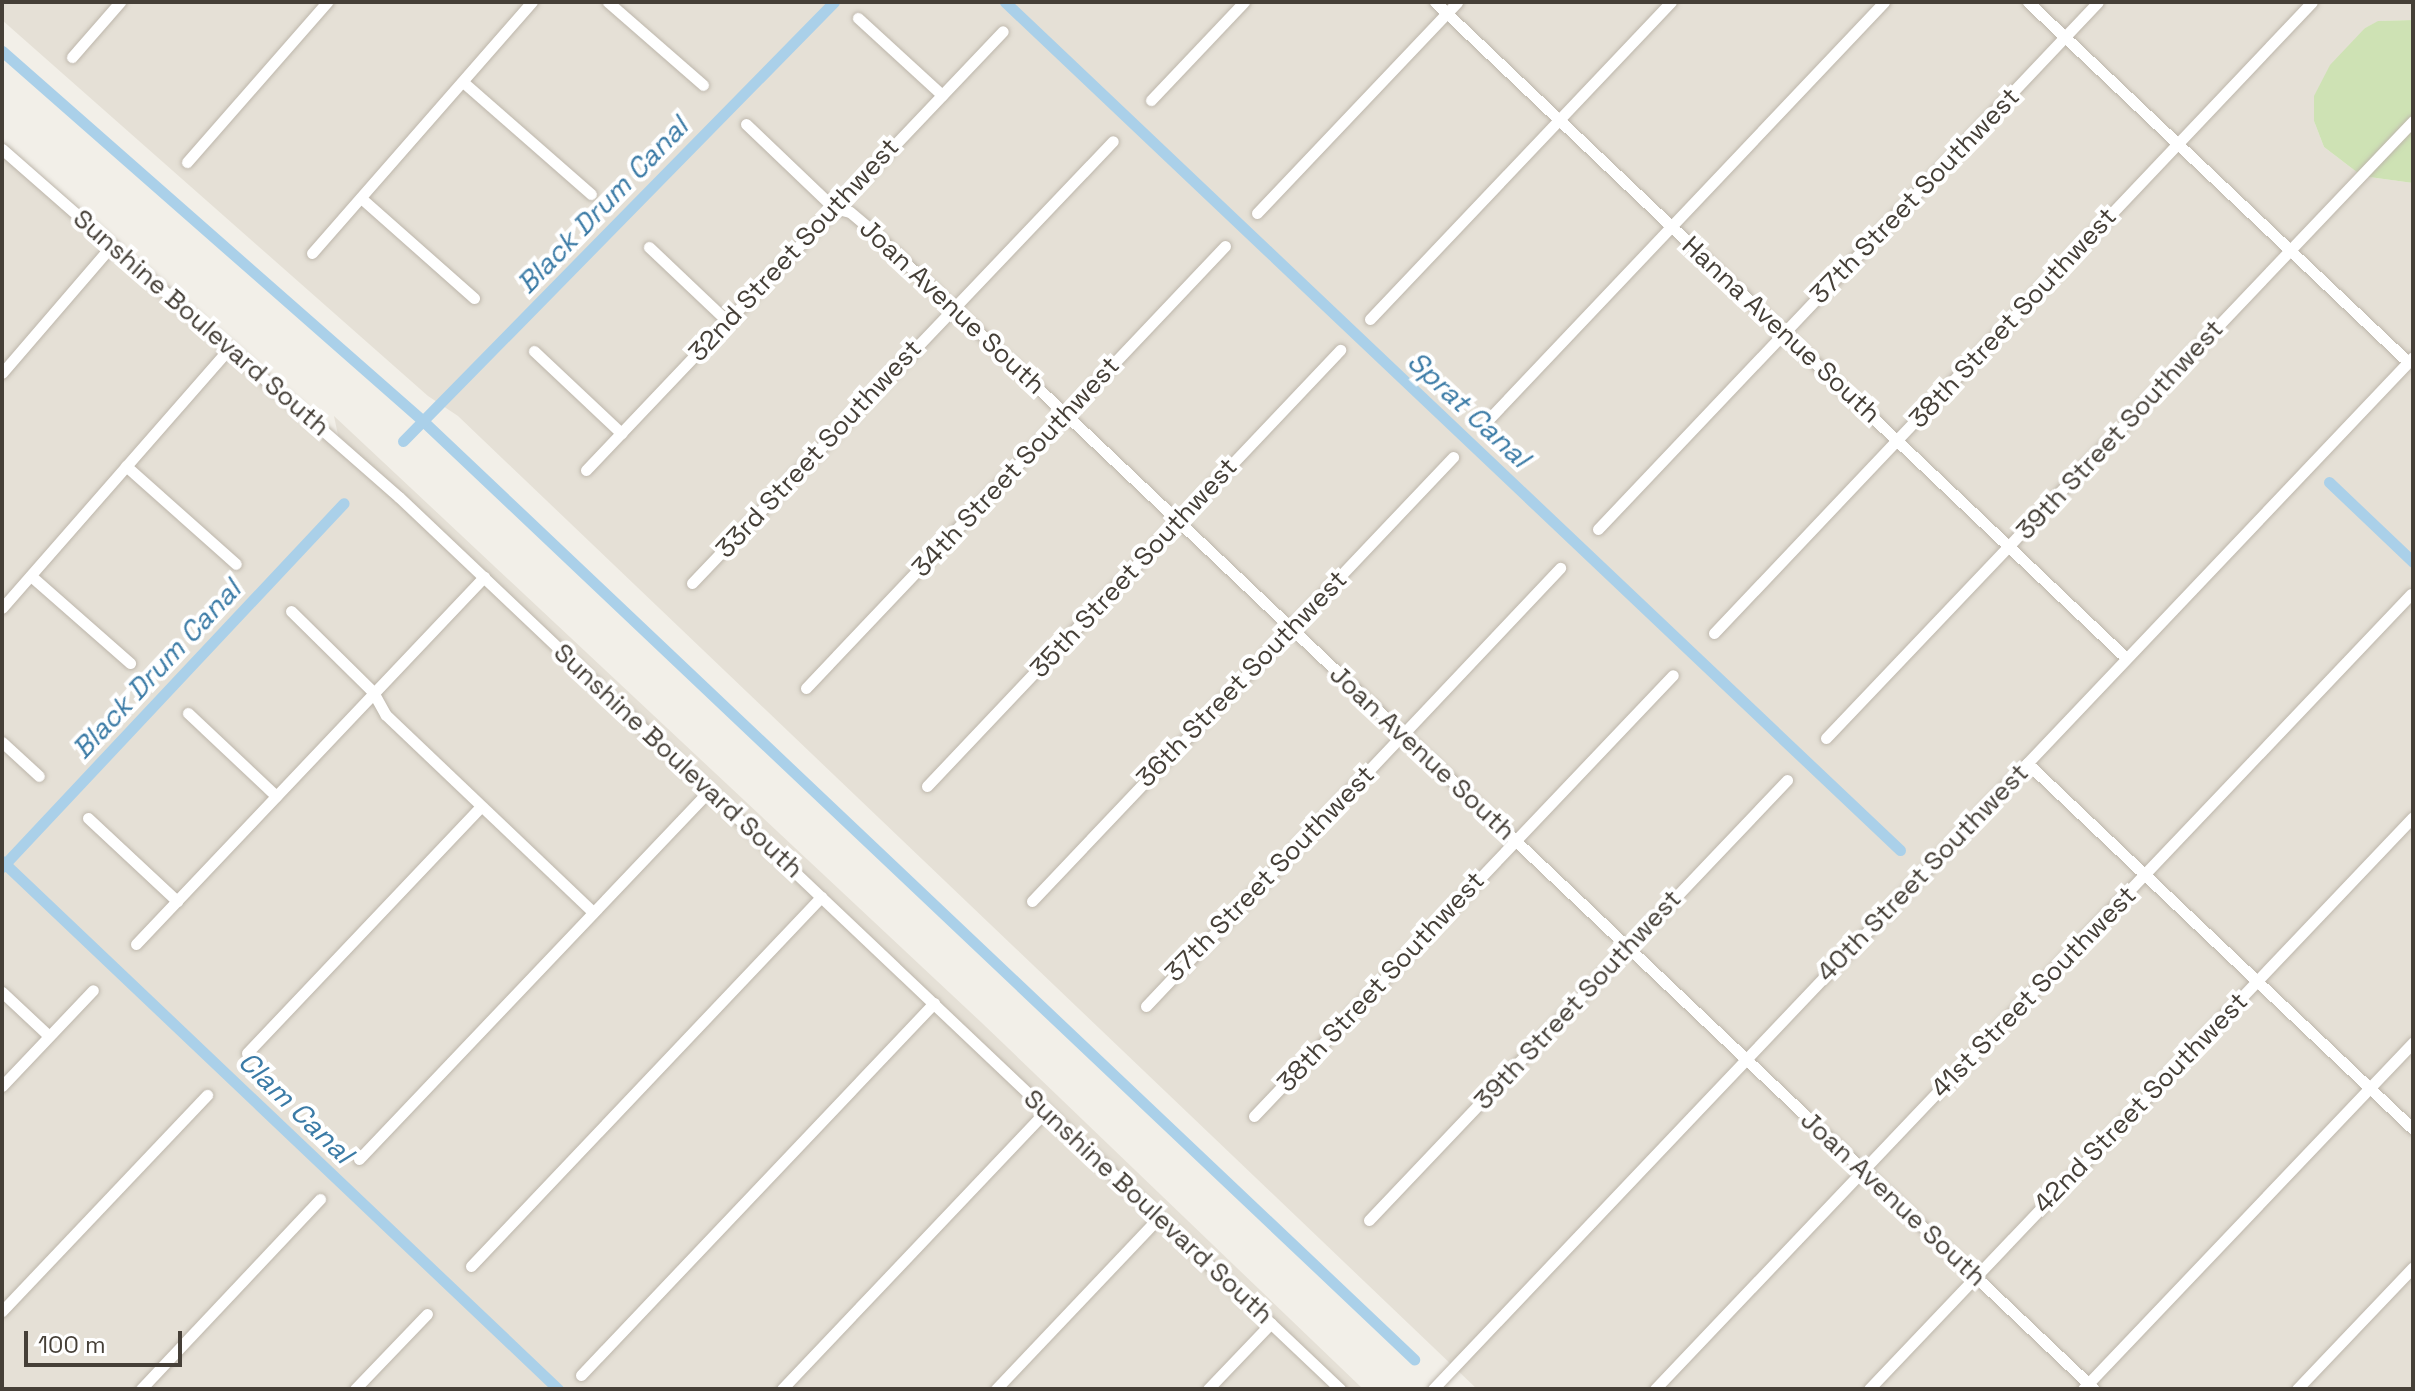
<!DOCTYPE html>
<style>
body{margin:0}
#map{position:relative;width:2415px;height:1391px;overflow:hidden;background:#f2efe8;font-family:"Space Grotesk",sans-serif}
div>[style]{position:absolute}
.residential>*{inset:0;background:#e5e0d6}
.green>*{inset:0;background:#cee2b4}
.canal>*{height:11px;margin:-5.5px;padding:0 5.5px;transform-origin:5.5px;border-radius:5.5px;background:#aad0e9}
.roads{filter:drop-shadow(0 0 2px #bdb6ab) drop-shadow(0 0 2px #bdb6ab)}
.minor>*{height:11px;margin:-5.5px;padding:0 5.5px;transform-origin:5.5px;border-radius:5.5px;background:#fff}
span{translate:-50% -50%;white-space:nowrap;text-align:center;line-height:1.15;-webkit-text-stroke:8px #fff;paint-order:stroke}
.street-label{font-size:26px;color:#453f37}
.water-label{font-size:28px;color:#3b7ba6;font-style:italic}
.frame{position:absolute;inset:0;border:4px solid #453f37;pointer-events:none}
.scale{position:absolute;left:24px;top:1331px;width:158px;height:36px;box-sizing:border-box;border:4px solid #453f37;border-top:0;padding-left:10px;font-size:24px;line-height:28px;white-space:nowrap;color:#453f37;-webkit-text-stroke:6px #fff;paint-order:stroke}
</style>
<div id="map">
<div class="residential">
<i style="clip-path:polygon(2px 2px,2413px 2px,2413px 20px,2379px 21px,2365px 28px,2314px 121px,2324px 147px,2362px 176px,2413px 183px,2413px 1389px,1477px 1389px,458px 416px,428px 396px,2px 20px)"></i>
<i style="clip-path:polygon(2px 156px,395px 501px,1332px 1389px,2px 1389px)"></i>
<i style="clip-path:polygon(334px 416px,983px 1024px,1363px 1389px,1348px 1389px,338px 435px)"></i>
</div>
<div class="green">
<i style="clip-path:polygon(2413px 20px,2413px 183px,2362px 176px,2324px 147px,2314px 121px,2314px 96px,2330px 65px,2365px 28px,2378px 21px)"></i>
</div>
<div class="canal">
<i style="left:1005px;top:2px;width:1233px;rotate:43.46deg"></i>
<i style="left:2px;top:51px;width:560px;rotate:41.31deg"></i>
<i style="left:423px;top:421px;width:1365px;rotate:43.43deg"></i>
<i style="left:403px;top:441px;width:615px;rotate:-45.53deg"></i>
<i style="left:2329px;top:482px;width:116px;rotate:43.6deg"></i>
<i style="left:2px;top:861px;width:767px;rotate:43.52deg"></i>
<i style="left:2px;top:867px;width:499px;rotate:-46.8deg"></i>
</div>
<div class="roads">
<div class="minor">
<i style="left:608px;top:2px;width:126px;rotate:41.1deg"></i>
<i style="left:1435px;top:2px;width:953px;rotate:43.51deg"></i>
<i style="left:2028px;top:2px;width:523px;rotate:43.45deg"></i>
<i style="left:858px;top:18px;width:114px;rotate:42.5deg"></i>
<i style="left:72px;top:57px;width:73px;rotate:-48.9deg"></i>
<i style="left:463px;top:82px;width:170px;rotate:41.2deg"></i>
<i style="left:1151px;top:100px;width:135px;rotate:-46.5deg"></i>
<i style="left:746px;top:124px;width:122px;rotate:43.7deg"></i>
<i style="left:834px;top:208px;width:16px;rotate:14deg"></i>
<i style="left:850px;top:212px;width:26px;rotate:40deg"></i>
<i style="left:870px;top:229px;width:1686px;rotate:43.46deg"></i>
<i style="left:2px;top:149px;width:528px;rotate:41.24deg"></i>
<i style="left:399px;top:497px;width:1297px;rotate:43.47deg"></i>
<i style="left:187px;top:162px;width:213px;rotate:-48.8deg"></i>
<i style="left:361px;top:198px;width:151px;rotate:41.5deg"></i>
<i style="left:1257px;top:213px;width:291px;rotate:-46.5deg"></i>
<i style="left:649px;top:247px;width:108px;rotate:43.5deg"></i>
<i style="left:312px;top:253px;width:334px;rotate:-48.8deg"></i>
<i style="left:1370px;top:319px;width:437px;rotate:-46.5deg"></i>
<i style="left:534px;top:351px;width:120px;rotate:43.3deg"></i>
<i style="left:2px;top:373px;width:169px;rotate:-49.3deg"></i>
<i style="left:1486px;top:422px;width:579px;rotate:-46.54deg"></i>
<i style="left:126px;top:466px;width:147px;rotate:41.7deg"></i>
<i style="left:586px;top:470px;width:605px;rotate:-46.47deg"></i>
<i style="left:1598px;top:529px;width:726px;rotate:-46.51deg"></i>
<i style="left:31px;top:576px;width:132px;rotate:41.3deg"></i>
<i style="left:692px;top:583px;width:610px;rotate:-46.39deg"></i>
<i style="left:2px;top:608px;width:346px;rotate:-48.8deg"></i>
<i style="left:291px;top:611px;width:115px;rotate:44.6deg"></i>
<i style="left:373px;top:692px;width:26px;rotate:61deg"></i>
<i style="left:386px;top:715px;width:286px;rotate:43.6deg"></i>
<i style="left:1714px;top:633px;width:869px;rotate:-46.54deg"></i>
<i style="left:806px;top:688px;width:609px;rotate:-46.53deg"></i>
<i style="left:188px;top:713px;width:121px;rotate:43.3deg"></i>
<i style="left:1826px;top:738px;width:852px;rotate:-46.43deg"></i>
<i style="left:2px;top:742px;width:50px;rotate:42.6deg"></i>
<i style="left:2027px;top:763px;width:532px;rotate:43.48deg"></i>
<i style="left:927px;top:786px;width:601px;rotate:-46.55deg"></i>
<i style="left:88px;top:818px;width:122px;rotate:43deg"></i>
<i style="left:1032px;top:901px;width:612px;rotate:-46.52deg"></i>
<i style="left:136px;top:944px;width:506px;rotate:-46.52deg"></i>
<i style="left:2px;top:992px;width:64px;rotate:43.1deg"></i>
<i style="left:1146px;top:1006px;width:603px;rotate:-46.61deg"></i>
<i style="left:247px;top:1053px;width:340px;rotate:-46.5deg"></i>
<i style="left:2px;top:1086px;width:132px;rotate:-46.5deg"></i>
<i style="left:1254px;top:1116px;width:608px;rotate:-46.47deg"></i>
<i style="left:359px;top:1159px;width:508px;rotate:-46.44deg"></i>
<i style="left:1369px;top:1220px;width:607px;rotate:-46.47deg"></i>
<i style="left:471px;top:1266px;width:509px;rotate:-46.51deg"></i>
<i style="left:2px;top:1311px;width:298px;rotate:-46.5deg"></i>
<i style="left:581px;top:1375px;width:513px;rotate:-46.5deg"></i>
<i style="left:141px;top:1389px;width:261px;rotate:-46.7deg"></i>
<i style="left:355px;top:1389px;width:104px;rotate:-46.2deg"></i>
<i style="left:782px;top:1389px;width:383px;rotate:-46.5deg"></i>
<i style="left:996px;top:1389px;width:237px;rotate:-46.5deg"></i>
<i style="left:1208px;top:1389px;width:91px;rotate:-46.3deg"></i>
<i style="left:1433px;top:1389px;width:1423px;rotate:-46.48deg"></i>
<i style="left:1655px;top:1389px;width:1097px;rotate:-46.44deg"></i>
<i style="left:1869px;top:1389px;width:789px;rotate:-46.44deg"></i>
<i style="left:2083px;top:1389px;width:479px;rotate:-46.4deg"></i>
<i style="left:2297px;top:1389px;width:168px;rotate:-46.4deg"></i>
</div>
</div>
<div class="street-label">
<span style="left:1915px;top:196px;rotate:-46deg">37th Street Southwest</span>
<span style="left:794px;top:250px;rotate:-47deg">32nd Street Southwest</span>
<span style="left:952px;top:307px;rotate:43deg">Joan Avenue South</span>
<span style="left:2013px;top:318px;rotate:-47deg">38th Street Southwest</span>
<span style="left:201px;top:323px;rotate:41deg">Sunshine Boulevard South</span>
<span style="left:1781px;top:330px;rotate:43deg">Hanna Avenue South</span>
<span style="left:2120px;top:430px;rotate:-47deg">39th Street Southwest</span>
<span style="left:819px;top:449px;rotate:-47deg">33rd Street Southwest</span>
<span style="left:1016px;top:467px;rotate:-47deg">34th Street Southwest</span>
<span style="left:1134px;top:568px;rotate:-47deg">35th Street Southwest</span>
<span style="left:1242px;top:679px;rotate:-46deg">36th Street Southwest</span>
<span style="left:1422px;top:753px;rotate:43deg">Joan Avenue South</span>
<span style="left:678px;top:761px;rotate:43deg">Sunshine Boulevard South</span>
<span style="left:1923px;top:873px;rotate:-46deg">40th Street Southwest</span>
<span style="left:1270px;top:874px;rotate:-46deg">37th Street Southwest</span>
<span style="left:1381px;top:982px;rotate:-47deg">38th Street Southwest</span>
<span style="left:2034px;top:992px;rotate:-46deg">41st Street Southwest</span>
<span style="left:1578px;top:1000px;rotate:-47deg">39th Street Southwest</span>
<span style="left:2141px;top:1103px;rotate:-46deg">42nd Street Southwest</span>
<span style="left:1893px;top:1199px;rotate:43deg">Joan Avenue South</span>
<span style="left:1148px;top:1207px;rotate:43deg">Sunshine Boulevard South</span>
</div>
<div class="water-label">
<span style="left:602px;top:205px;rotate:-46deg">Black Drum Canal</span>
<span style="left:1469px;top:409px;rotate:43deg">Sprat Canal</span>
<span style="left:156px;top:669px;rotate:-47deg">Black Drum Canal</span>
<span style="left:296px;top:1107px;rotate:44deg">Clam Canal</span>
</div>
<div class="frame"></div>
<div class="scale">100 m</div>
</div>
